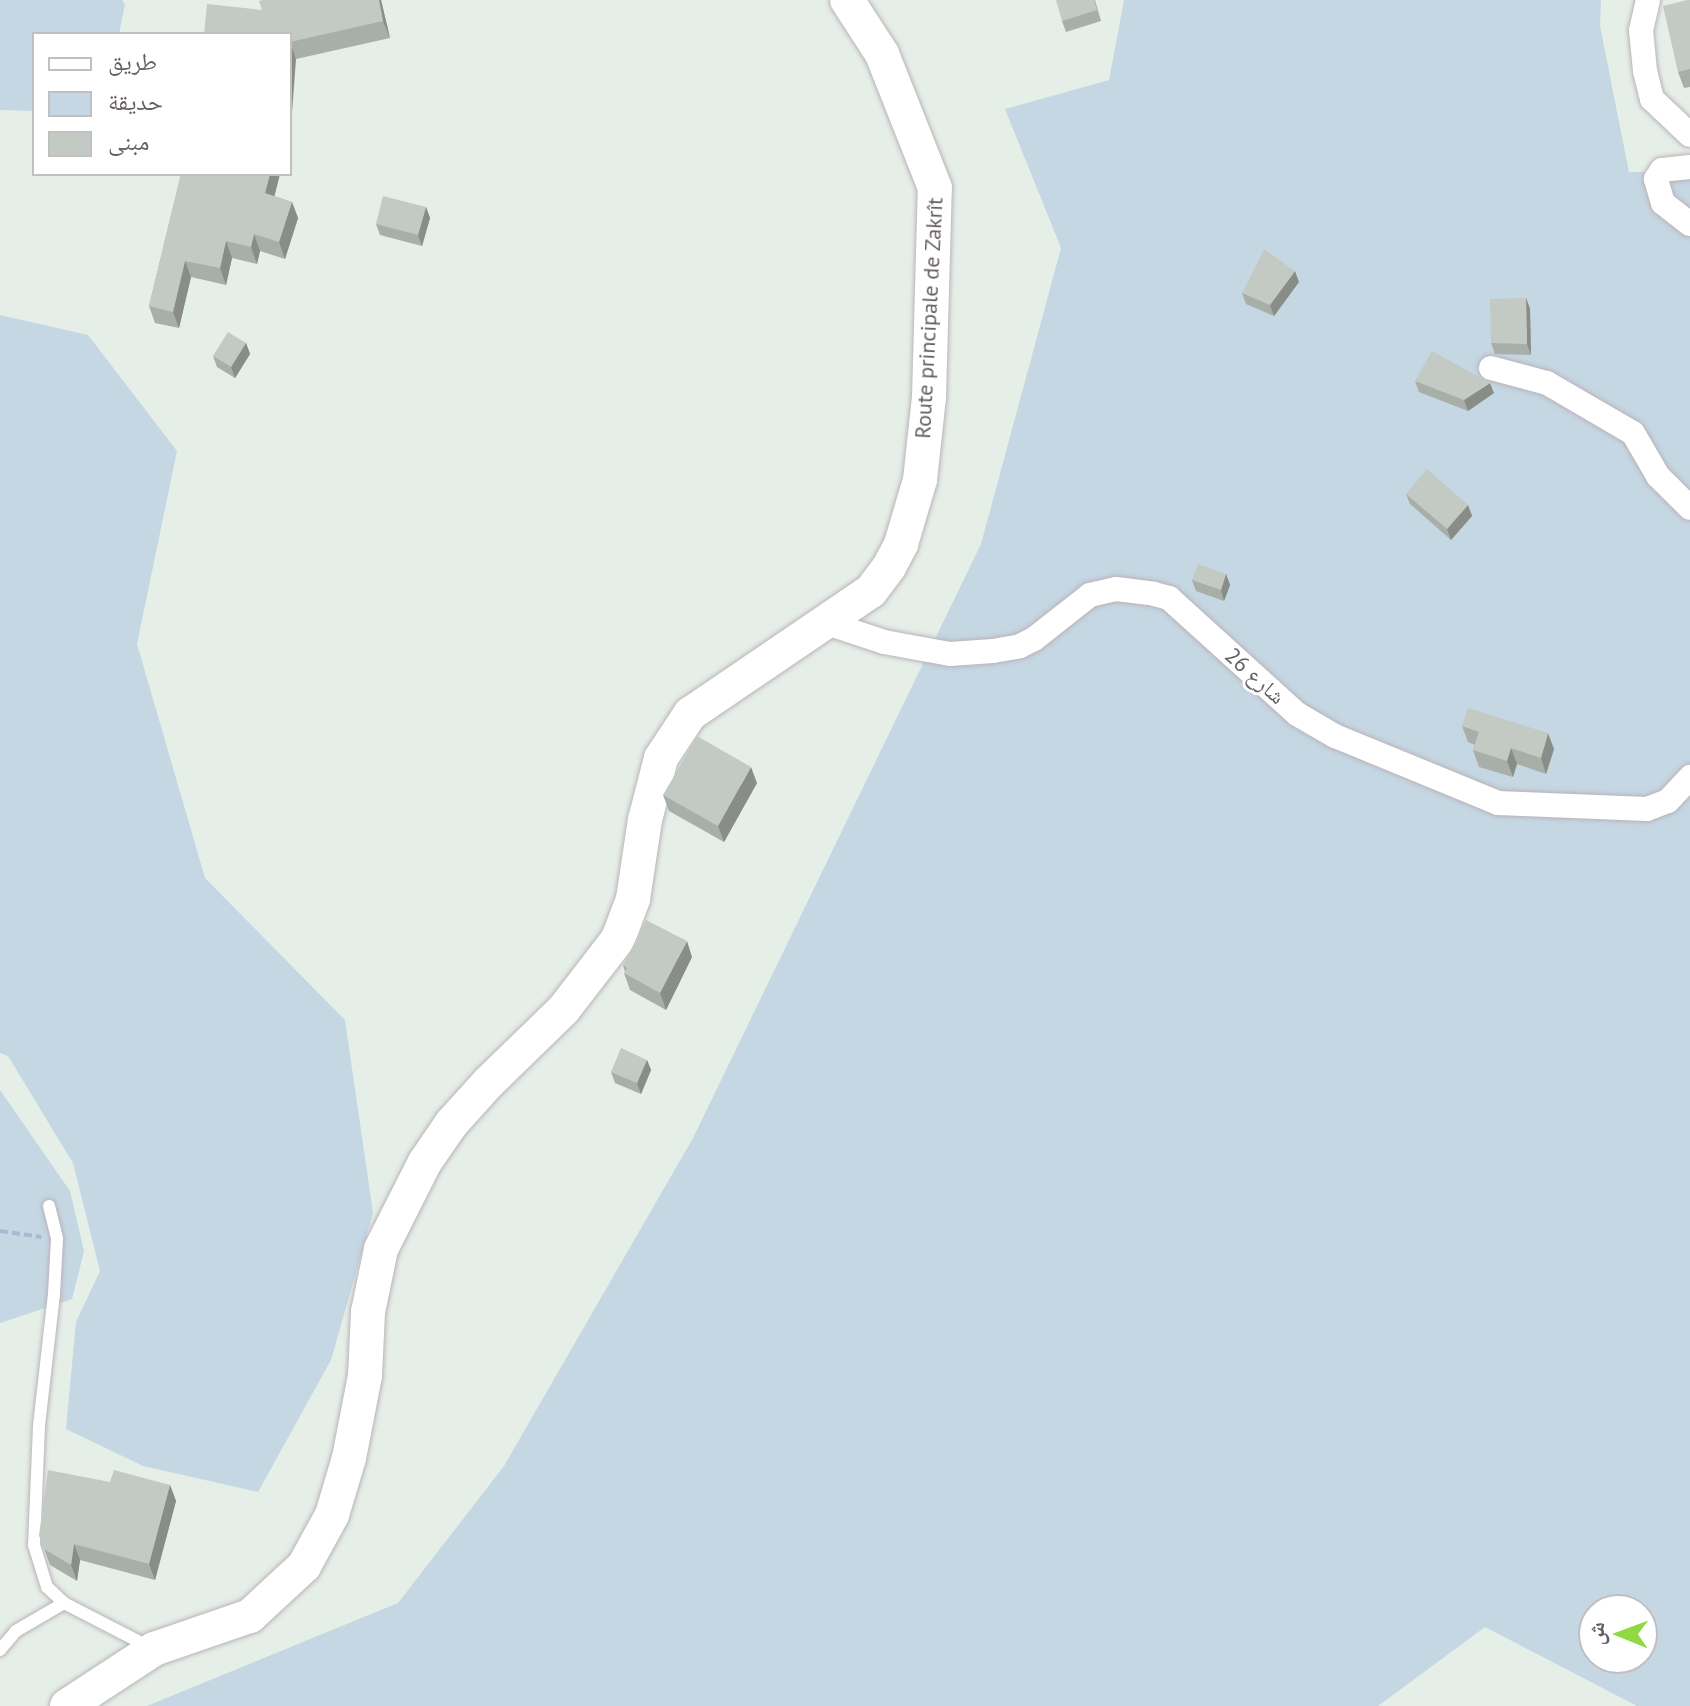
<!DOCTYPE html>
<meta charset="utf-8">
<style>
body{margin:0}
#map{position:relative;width:1690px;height:1706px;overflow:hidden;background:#e6eee8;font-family:"PT Sans","Noto Naskh Arabic",sans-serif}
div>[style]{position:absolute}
.green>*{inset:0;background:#c5d7e3}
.path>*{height:4px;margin-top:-2px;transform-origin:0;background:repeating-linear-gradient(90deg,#aab8d4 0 8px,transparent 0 12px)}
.roads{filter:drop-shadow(0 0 2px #b9b3b9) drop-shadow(0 0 2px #b9b3b9)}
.lane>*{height:12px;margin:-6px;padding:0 6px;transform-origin:6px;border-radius:6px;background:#fff}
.street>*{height:24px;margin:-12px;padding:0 12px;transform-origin:12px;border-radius:12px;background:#fff}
.secondary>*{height:34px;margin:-17px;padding:0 17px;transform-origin:17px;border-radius:17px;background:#fff}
.wall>*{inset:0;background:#a8aea8}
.shaded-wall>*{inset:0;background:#888d88}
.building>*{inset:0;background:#c3cac3}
span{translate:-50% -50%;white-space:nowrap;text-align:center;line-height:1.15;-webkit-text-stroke:6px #fff;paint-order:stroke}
.street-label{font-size:22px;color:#655e65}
.legend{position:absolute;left:32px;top:32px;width:260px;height:144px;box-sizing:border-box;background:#fff;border:2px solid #c1bfc1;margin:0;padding:10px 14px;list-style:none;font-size:24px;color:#655e65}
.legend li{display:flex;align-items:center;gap:16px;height:40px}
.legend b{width:40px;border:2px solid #c1bfc1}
.north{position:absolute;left:1578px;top:1594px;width:80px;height:80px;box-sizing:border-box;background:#fff;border:2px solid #c1bfc1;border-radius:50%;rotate:271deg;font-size:22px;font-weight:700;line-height:32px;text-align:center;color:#655e65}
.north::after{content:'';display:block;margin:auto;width:28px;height:36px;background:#90d942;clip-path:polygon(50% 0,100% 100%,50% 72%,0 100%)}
</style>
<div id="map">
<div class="green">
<i style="clip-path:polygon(0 0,122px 0,125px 4px,119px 34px,34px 34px,34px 111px,0 110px)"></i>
<i style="clip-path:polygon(evenodd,1124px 0,1601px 0,1600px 26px,1629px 172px,1690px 172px,1690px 1706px,1637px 1706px,1485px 1627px,1378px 1706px,147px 1706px,398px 1603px,504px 1466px,693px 1138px,981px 544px,1061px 248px,1005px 109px,1109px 80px,1124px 0,1594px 1610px,1642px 1610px,1642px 1658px,1594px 1658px,1594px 1610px)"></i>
<i style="clip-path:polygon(0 315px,88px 335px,177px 451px,137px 644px,205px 878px,345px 1020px,373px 1213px,331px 1360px,258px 1492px,143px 1466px,66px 1429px,76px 1322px,100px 1271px,73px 1163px,8px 1056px,0 1053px)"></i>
<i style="clip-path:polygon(0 1090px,70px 1191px,84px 1251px,72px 1299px,0 1323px)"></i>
</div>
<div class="path">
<i style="left:0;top:1231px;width:42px;rotate:8.1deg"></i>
</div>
<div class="roads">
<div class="lane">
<i style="left:49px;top:1206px;width:34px;rotate:76deg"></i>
<i style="left:57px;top:1239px;width:55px;rotate:93.1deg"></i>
<i style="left:54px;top:1294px;width:133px;rotate:96.5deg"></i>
<i style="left:39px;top:1426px;width:119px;rotate:92.4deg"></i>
<i style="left:34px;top:1545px;width:44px;rotate:72.8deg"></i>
<i style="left:47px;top:1587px;width:23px;rotate:43deg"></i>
<i style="left:64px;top:1603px;width:98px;rotate:27.3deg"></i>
<i style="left:0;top:1650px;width:25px;rotate:-50deg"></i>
<i style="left:16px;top:1631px;width:56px;rotate:-30.3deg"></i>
</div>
<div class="street">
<i style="left:1648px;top:0;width:31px;rotate:103deg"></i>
<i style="left:1641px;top:30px;width:41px;rotate:84.4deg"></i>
<i style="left:1645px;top:71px;width:29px;rotate:76deg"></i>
<i style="left:1652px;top:99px;width:52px;rotate:43.5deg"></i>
<i style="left:1690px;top:167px;width:28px;rotate:174deg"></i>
<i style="left:1662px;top:170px;width:11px;rotate:124deg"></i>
<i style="left:1656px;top:179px;width:25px;rotate:74deg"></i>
<i style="left:1663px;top:203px;width:34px;rotate:38deg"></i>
<i style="left:1491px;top:368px;width:58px;rotate:15deg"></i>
<i style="left:1547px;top:383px;width:99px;rotate:30.2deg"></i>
<i style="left:1633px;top:433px;width:50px;rotate:59.8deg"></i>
<i style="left:1658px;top:476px;width:45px;rotate:45deg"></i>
<i style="left:827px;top:623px;width:60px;rotate:18.4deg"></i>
<i style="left:884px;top:642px;width:67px;rotate:10.3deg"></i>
<i style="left:950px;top:654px;width:43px;rotate:-4deg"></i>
<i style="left:993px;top:651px;width:27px;rotate:-10deg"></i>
<i style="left:1020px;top:646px;width:16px;rotate:-27deg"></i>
<i style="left:1034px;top:639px;width:71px;rotate:-38.2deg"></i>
<i style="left:1090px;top:595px;width:27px;rotate:-13deg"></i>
<i style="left:1116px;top:589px;width:38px;rotate:7deg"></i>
<i style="left:1154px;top:594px;width:16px;rotate:15deg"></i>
<i style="left:1169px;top:598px;width:173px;rotate:42.2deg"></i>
<i style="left:1297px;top:714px;width:44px;rotate:30.1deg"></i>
<i style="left:1335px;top:736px;width:176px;rotate:22.3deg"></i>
<i style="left:1498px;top:803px;width:149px;rotate:2.3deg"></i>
<i style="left:1647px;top:809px;width:22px;rotate:-21deg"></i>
<i style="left:1668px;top:801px;width:33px;rotate:-47deg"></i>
</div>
<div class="secondary">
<i style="left:67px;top:1706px;width:104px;rotate:-33.2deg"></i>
<i style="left:154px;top:1649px;width:102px;rotate:-19deg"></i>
<i style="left:250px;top:1616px;width:74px;rotate:-42.8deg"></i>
<i style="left:304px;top:1566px;width:58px;rotate:-61.2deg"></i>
<i style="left:332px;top:1515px;width:59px;rotate:-73.4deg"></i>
<i style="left:349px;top:1458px;width:84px;rotate:-79deg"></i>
<i style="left:365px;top:1376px;width:64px;rotate:-87.3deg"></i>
<i style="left:368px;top:1312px;width:64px;rotate:-78.3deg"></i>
<i style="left:381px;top:1249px;width:97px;rotate:-63.2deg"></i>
<i style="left:425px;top:1162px;width:46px;rotate:-55.6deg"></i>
<i style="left:451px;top:1124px;width:55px;rotate:-47.9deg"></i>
<i style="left:488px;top:1083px;width:106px;rotate:-44.2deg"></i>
<i style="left:564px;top:1009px;width:88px;rotate:-52.4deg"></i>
<i style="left:618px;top:939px;width:43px;rotate:-69.4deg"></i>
<i style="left:633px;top:899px;width:80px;rotate:-81.4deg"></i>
<i style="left:645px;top:820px;width:64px;rotate:-75.5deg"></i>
<i style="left:661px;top:758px;width:53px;rotate:-56.6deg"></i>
<i style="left:690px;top:714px;width:219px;rotate:-34.2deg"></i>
<i style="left:871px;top:591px;width:30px;rotate:-53deg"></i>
<i style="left:889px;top:567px;width:26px;rotate:-62deg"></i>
<i style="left:901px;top:544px;width:67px;rotate:-73.5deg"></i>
<i style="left:920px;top:480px;width:83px;rotate:-83.8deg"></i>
<i style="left:929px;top:397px;width:209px;rotate:-88.4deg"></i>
<i style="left:935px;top:188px;width:144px;rotate:-111.6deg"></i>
<i style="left:882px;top:54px;width:64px;rotate:-122.9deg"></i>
</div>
</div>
<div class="wall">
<i style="clip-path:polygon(381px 0,390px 38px,296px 59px,262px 10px)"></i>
<i style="clip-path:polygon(1095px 0,1101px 21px,1066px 32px,1062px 21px)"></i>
<i style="clip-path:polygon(1690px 0,1690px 87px,1684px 88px,1678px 72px)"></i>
<i style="clip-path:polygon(181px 174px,280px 174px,274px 196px,292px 202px,298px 218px,285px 259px,260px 251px,257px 264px,232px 258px,226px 285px,191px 277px,179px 328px,155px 323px,149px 306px)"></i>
<i style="clip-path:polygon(426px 207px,430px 218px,422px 246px,380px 235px,376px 224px)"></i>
<i style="clip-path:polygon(1299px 282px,1274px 316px,1246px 304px,1242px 293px)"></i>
<i style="clip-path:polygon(1526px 298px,1530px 309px,1531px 355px,1495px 354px,1491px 343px)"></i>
<i style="clip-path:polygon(246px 343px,250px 354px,235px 378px,217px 367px,213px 356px)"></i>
<i style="clip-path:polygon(1415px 381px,1494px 393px,1468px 411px,1419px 392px)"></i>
<i style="clip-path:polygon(1406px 494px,1468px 505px,1472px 516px,1451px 540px,1410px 504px)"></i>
<i style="clip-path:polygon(1226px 574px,1230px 585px,1224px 601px,1196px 591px,1192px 580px)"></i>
<i style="clip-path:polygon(1462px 726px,1554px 749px,1546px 774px,1517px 764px,1513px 777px,1479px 767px,1473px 750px,1475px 745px,1468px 742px)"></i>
<i style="clip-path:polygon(757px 783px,724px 842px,669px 811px,663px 795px)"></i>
<i style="clip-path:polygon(692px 957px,666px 1010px,630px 990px,624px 973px,625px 972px,623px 965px)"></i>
<i style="clip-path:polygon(647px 1060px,651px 1070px,641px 1094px,615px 1083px,611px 1072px)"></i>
<i style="clip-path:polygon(110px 1482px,170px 1485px,176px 1501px,155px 1580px,80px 1560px,77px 1581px,50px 1565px,39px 1535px)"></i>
</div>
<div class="shaded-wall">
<i style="clip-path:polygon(379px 0,381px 0,390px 38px,383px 21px)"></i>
<i style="clip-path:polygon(290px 42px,296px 59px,290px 139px)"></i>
<i style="clip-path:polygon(270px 174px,280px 174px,271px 210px,265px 193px)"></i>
<i style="clip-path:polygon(292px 202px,298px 218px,285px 259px,279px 242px)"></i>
<i style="clip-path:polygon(426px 207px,430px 218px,422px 246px,418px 235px)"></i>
<i style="clip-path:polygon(254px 234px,260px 251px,257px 264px,251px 247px)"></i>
<i style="clip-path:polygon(226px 241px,232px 258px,226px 285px,220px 268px)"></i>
<i style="clip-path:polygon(185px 261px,191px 277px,179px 328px,173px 312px)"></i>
<i style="clip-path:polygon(1295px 271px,1299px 282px,1274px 316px,1270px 305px)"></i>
<i style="clip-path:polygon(1526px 298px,1530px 309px,1531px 355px,1527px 344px)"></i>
<i style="clip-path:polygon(246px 343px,250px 354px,235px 378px,231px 367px)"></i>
<i style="clip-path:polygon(1490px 383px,1494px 393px,1468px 411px,1464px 400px)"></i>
<i style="clip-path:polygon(1468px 505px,1472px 516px,1451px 540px,1447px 529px)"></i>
<i style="clip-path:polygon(1226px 574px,1230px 585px,1224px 601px,1221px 590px)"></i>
<i style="clip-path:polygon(1548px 733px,1554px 749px,1546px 774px,1541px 758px)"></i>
<i style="clip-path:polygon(1511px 748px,1517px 764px,1513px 777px,1507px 761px)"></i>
<i style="clip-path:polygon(751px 767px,757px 783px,724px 842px,718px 826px)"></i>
<i style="clip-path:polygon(687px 941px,692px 957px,666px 1010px,660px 993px)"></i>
<i style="clip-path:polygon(647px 1060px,651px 1070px,641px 1094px,637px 1083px)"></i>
<i style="clip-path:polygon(170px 1485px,176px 1501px,155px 1580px,149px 1564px)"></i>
<i style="clip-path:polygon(74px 1544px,80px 1560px,77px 1581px,71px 1565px)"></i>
</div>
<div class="building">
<i style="clip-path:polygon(263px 0,379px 0,383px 21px,290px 42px,290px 47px,290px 34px,204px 34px,207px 4px,262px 10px,259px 1px)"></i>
<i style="clip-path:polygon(1056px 0,1094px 0,1097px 10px,1062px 21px)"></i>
<i style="clip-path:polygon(1687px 0,1690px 0,1690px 69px,1678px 72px,1663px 6px)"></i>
<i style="clip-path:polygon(181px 174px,270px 174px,265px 193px,292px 202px,279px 242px,254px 234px,251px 247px,226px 241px,220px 268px,185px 261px,173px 312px,149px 306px)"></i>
<i style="clip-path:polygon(383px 196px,426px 207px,418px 235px,376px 224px)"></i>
<i style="clip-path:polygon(1264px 249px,1295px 271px,1270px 305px,1242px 293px)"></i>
<i style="clip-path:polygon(1526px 298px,1527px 344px,1491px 343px,1490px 299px)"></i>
<i style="clip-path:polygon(228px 332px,246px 343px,231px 367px,213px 356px)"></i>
<i style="clip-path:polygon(1432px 351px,1490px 383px,1464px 400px,1415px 381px)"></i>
<i style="clip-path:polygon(1427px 469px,1468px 505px,1447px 529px,1406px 494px)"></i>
<i style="clip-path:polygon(1198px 564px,1226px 574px,1221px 590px,1192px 580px)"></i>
<i style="clip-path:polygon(1468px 708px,1548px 733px,1541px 758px,1511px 748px,1507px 761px,1473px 750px,1479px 732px,1462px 726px)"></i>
<i style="clip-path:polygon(697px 736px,751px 767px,718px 826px,663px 795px)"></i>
<i style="clip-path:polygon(646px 920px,687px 941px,660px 993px,624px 973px,627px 968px,623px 965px)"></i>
<i style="clip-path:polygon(621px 1048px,647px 1060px,637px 1083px,611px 1072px)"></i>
<i style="clip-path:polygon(48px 1470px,110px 1482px,114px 1470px,170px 1485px,149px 1564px,74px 1544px,71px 1565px,44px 1549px,39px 1535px)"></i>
</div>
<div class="street-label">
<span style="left:929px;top:318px;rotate:-87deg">Route principale de Zakrît</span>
<span style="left:1255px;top:676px;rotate:42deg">شارع 26</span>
</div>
<ul class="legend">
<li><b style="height:10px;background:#fff"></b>طريق</li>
<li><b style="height:22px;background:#c5d7e3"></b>حديقة</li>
<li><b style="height:22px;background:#c3cac3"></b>مبنى</li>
</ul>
<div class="north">ش</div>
</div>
